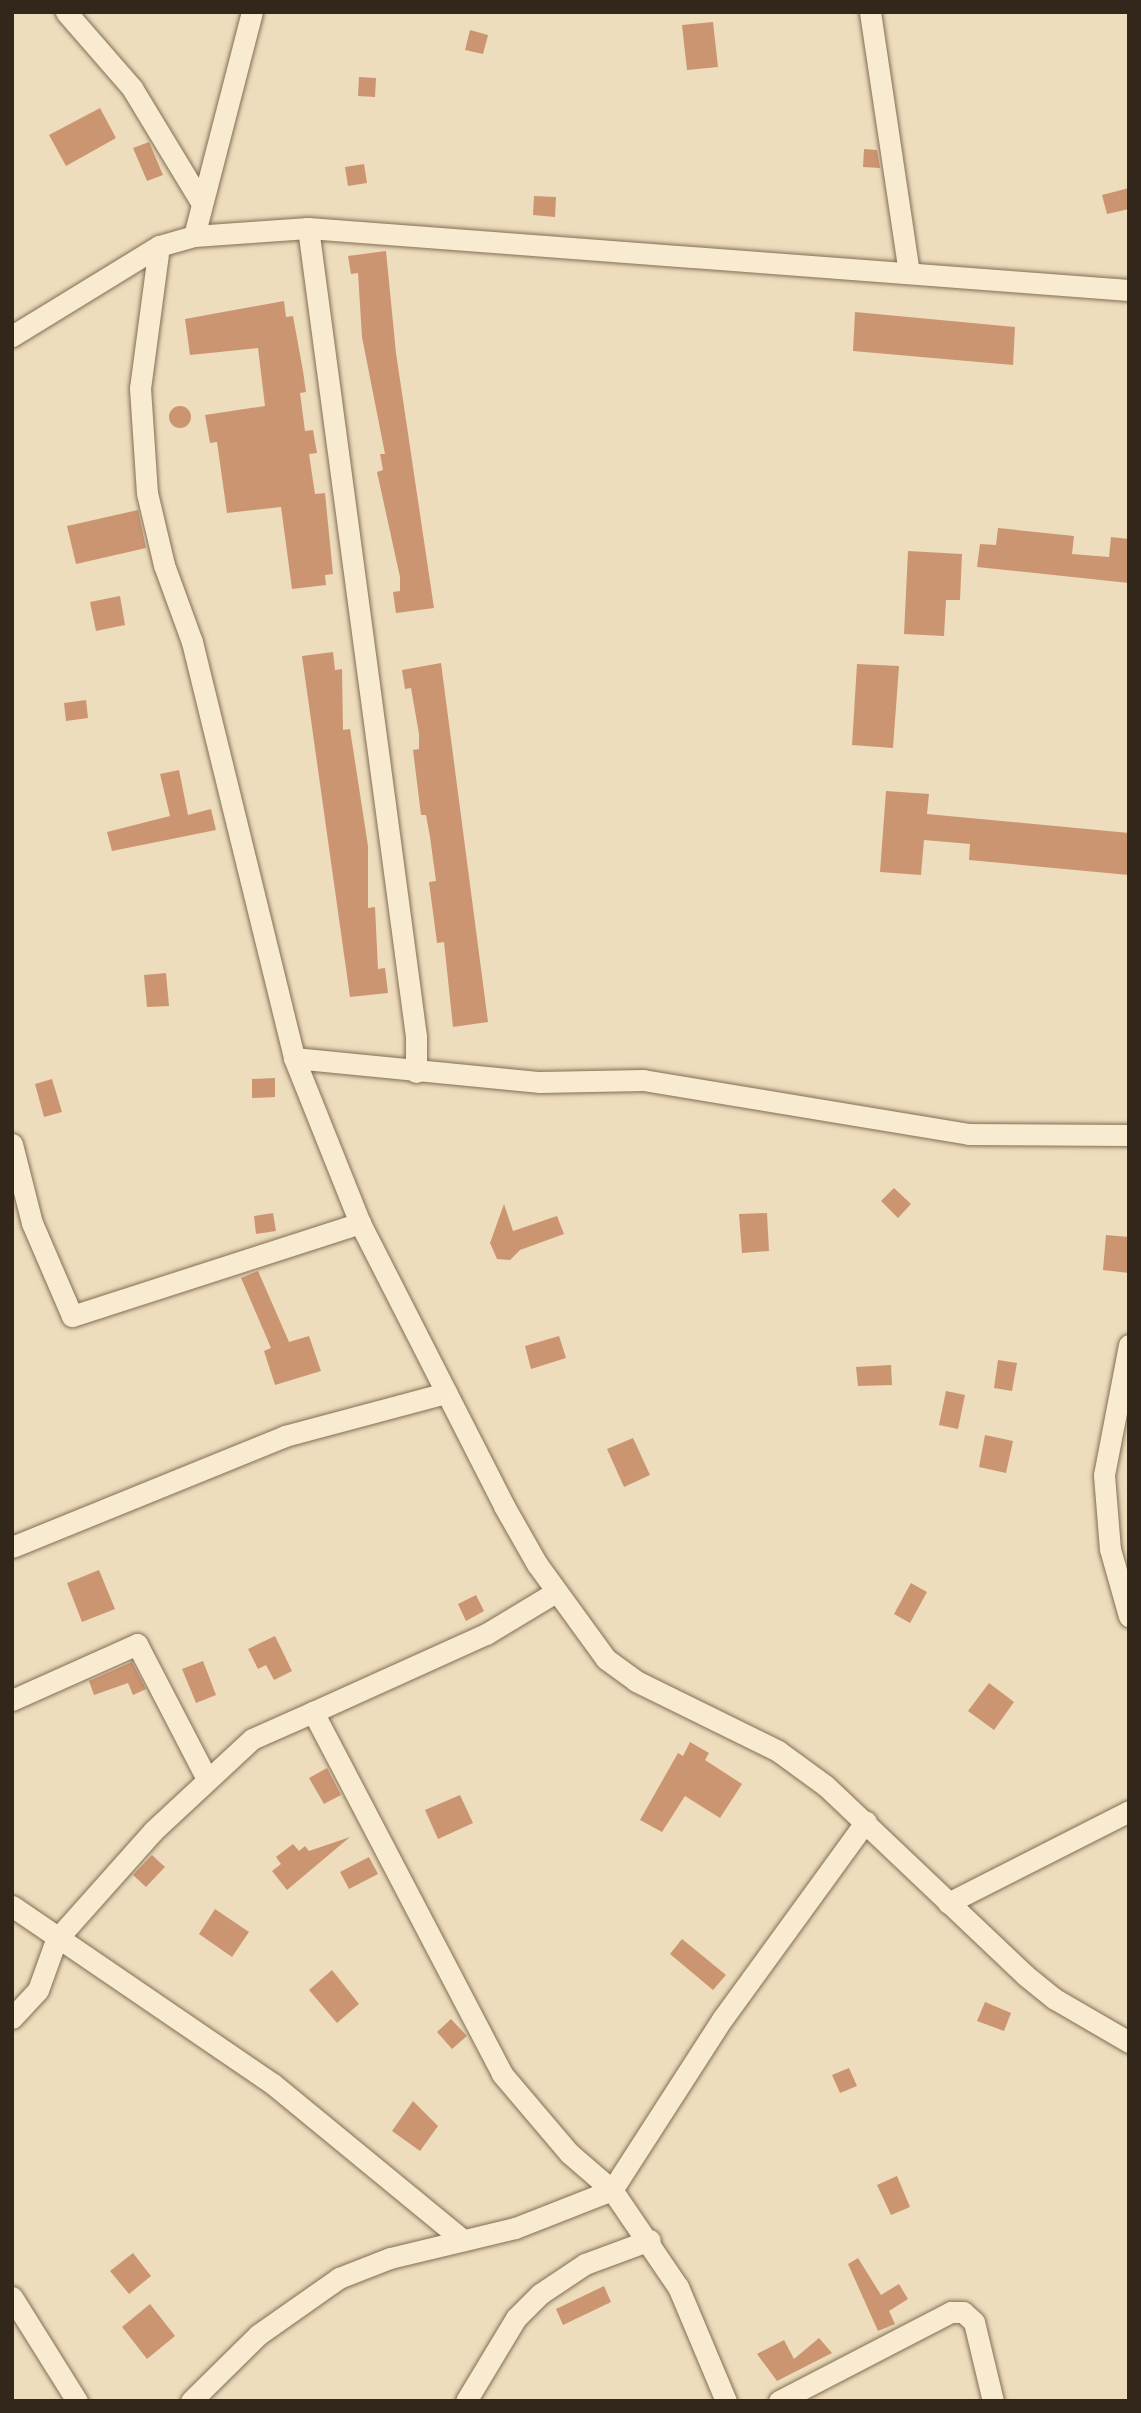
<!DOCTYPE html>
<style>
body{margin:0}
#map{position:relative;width:1141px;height:2413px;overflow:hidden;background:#edddbc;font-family:"Libre Baskerville",serif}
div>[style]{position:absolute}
.building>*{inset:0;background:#cc9571}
.round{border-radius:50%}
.roads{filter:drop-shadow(0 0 2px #846d56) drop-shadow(0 0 2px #846d56)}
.street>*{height:21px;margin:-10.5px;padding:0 10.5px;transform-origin:10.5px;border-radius:10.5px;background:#f8ebcf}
span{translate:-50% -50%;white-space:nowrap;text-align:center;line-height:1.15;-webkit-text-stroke:5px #f5e8cb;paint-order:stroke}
.frame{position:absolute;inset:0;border:14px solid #33261b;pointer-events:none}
</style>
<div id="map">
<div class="building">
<i style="clip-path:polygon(713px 22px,718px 67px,687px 70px,682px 25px)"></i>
<i style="clip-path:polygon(470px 30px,488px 35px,483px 54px,465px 50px)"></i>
<i style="clip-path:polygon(359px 77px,376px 78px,375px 97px,358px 96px)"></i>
<i style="clip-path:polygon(100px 108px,116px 138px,66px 166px,49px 135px)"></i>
<i style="clip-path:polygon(149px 142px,163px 175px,147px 181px,133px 148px)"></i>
<i style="clip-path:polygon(864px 149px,877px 150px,880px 168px,863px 167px)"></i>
<i style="clip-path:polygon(364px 164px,367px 183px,348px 186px,345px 167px)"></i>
<i style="clip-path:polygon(1129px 188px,1129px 209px,1107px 214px,1102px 195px)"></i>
<i style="clip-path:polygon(534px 196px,556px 197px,555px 217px,533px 215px)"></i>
<i style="clip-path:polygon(386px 251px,396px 353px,434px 608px,396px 613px,393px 592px,400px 591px,400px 577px,377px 472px,383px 470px,380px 454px,385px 454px,362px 337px,358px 273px,351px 274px,348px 256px)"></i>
<i style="clip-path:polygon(284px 301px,286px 317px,293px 316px,303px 371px,306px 392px,300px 393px,305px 431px,313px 430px,317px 453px,309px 454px,315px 494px,325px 493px,333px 574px,325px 575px,326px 585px,292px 589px,281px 507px,227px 513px,217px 442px,210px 443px,205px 415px,265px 406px,258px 348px,190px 355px,185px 319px)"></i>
<i style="clip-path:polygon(855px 312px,1015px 327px,1013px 365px,853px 351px)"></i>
<i class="round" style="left:169px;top:406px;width:22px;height:22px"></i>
<i style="clip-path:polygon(138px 510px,146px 548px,76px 564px,67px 526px)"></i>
<i style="clip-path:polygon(998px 528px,1074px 536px,1072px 554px,1109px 557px,1111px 537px,1129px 539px,1129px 583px,977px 567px,980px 544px,996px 545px)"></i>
<i style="clip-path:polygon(908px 551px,962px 554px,960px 600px,946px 600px,944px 636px,904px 634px)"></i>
<i style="clip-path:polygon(120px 596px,125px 625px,96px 631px,90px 602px)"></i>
<i style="clip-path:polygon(333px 652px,335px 670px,342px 669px,343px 730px,350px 729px,368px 846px,368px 908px,375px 907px,378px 969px,385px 968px,388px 993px,350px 997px,302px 656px)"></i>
<i style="clip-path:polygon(441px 663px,488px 1022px,453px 1027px,444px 942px,437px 943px,429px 882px,436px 881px,430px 837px,426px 815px,421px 815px,413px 750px,419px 749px,419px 734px,411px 688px,405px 689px,402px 670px)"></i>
<i style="clip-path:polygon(857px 664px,899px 666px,893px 748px,852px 745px)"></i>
<i style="clip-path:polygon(86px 700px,88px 718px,66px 721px,64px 703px)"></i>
<i style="clip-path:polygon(179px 770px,188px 815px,211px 809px,216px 830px,112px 851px,107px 832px,170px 816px,160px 774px)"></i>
<i style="clip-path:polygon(886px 791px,929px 794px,927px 814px,1129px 833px,1129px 875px,969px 860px,970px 844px,924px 840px,921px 875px,880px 872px)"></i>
<i style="clip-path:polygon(166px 973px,169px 1006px,147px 1007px,144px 975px)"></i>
<i style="clip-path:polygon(275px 1078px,275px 1097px,252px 1098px,252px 1079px)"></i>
<i style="clip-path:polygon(52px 1079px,62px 1112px,44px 1117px,35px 1084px)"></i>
<i style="clip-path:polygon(894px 1188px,911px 1204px,898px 1218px,881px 1201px)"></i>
<i style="clip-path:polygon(504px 1204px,513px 1231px,557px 1216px,564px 1234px,520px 1250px,510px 1260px,497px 1259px,490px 1243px)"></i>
<i style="clip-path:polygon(273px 1213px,276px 1231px,256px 1234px,254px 1216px)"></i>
<i style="clip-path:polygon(767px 1213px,769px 1251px,742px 1253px,739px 1214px)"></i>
<i style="clip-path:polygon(1106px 1235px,1129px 1237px,1129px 1273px,1103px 1270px)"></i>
<i style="clip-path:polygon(258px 1271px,289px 1342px,309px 1336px,321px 1371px,275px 1385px,264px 1351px,271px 1348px,241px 1278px)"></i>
<i style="clip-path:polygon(559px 1336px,566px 1358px,531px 1369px,525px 1346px)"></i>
<i style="clip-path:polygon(998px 1360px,1017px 1363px,1012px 1391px,994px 1388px)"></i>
<i style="clip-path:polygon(891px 1365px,892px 1385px,858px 1386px,856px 1367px)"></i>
<i style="clip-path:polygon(946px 1391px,965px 1395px,958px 1429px,939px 1425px)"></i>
<i style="clip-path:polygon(985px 1435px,1013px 1441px,1006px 1473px,979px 1467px)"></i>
<i style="clip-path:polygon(633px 1438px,650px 1475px,624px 1487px,607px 1449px)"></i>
<i style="clip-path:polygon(99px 1570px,115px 1609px,82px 1622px,67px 1583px)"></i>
<i style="clip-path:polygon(911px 1583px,927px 1592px,910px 1623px,894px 1614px)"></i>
<i style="clip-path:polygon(476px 1595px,484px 1611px,466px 1621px,458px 1604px)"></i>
<i style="clip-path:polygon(275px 1636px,292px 1671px,274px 1680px,266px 1665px,258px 1669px,248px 1649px)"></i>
<i style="clip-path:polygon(203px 1661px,216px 1695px,196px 1703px,182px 1669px)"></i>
<i style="clip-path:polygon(132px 1662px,146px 1689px,133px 1695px,128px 1683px,94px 1695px,89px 1681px)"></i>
<i style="clip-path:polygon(989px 1683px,1014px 1702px,994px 1730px,968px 1711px)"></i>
<i style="clip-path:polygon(690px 1742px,709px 1753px,705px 1760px,742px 1784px,720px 1818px,685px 1796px,662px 1832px,640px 1820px,678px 1753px,683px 1756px)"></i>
<i style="clip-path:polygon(327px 1768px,341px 1795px,324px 1804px,309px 1778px)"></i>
<i style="clip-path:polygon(460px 1795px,473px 1823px,438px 1839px,425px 1810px)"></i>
<i style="clip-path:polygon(350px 1837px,287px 1890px,272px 1871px,281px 1864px,276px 1857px,293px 1844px,299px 1851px,305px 1846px,309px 1851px)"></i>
<i style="clip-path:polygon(152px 1855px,165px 1867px,146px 1887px,133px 1875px)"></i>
<i style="clip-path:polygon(369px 1857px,378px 1874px,349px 1889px,340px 1872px)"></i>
<i style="clip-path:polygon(215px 1909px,249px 1932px,232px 1957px,199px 1934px)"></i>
<i style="clip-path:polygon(682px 1939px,726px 1975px,713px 1990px,670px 1954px)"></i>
<i style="clip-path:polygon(332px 1970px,359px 2004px,337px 2023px,309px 1990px)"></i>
<i style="clip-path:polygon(985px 2002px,1011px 2013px,1004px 2031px,977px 2021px)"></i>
<i style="clip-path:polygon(451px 2019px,467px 2036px,452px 2049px,437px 2032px)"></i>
<i style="clip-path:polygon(849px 2068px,857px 2086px,840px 2093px,832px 2075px)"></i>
<i style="clip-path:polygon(413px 2101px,438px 2126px,420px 2151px,392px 2131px)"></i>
<i style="clip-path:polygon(897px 2176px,910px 2207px,891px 2215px,877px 2185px)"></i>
<i style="clip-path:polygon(133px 2253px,151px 2276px,129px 2294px,110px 2271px)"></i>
<i style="clip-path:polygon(858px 2258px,881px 2295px,899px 2284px,908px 2299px,889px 2311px,895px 2324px,878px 2331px,848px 2264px)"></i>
<i style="clip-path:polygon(604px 2286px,611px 2302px,563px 2325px,556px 2309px)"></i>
<i style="clip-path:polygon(150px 2304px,175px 2336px,147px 2359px,122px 2327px)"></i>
<i style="clip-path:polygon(819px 2338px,832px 2353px,777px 2381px,757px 2354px,784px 2340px,794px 2359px)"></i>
</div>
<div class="roads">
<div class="street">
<i style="left:66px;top:12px;width:101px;rotate:49deg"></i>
<i style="left:132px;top:88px;width:133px;rotate:58.8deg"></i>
<i style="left:870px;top:12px;width:263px;rotate:81.5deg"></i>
<i style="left:308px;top:228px;width:815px;rotate:82.39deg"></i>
<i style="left:416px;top:1036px;width:36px;rotate:90deg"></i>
<i style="left:194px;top:236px;width:231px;rotate:-75.5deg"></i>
<i style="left:159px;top:246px;width:143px;rotate:97.6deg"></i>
<i style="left:140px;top:388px;width:105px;rotate:86.2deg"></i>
<i style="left:147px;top:493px;width:74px;rotate:76.7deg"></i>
<i style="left:164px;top:565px;width:82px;rotate:70deg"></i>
<i style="left:192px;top:642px;width:428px;rotate:76.2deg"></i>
<i style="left:294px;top:1058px;width:178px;rotate:68.2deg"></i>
<i style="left:360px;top:1223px;width:318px;rotate:63deg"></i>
<i style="left:504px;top:1506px;width:67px;rotate:60.4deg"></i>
<i style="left:537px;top:1564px;width:117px;rotate:54deg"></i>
<i style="left:606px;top:1659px;width:37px;rotate:36deg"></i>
<i style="left:636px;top:1681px;width:158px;rotate:26.2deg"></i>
<i style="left:778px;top:1751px;width:59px;rotate:36.1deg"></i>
<i style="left:826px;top:1786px;width:274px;rotate:43.5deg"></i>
<i style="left:1025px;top:1975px;width:38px;rotate:39deg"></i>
<i style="left:1055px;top:1999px;width:86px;rotate:30.2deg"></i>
<i style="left:12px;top:336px;width:172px;rotate:-31.5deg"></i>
<i style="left:159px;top:246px;width:36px;rotate:-16deg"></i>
<i style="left:194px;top:236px;width:114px;rotate:-4deg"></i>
<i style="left:308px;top:228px;width:823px;rotate:4.32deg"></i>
<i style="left:294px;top:1058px;width:247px;rotate:5.6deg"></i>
<i style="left:540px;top:1082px;width:103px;rotate:-1.1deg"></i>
<i style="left:643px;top:1080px;width:329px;rotate:9.4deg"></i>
<i style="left:968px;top:1134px;width:161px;rotate:0.4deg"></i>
<i style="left:12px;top:1144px;width:81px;rotate:75.8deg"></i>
<i style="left:32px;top:1223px;width:101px;rotate:66.7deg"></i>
<i style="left:72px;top:1316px;width:303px;rotate:-17.9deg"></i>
<i style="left:1129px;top:1345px;width:132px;rotate:100.9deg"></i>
<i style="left:1104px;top:1475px;width:74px;rotate:85.4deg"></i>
<i style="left:1110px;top:1549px;width:70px;rotate:74.2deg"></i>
<i style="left:12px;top:1547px;width:295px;rotate:-22.1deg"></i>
<i style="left:285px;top:1436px;width:167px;rotate:-15deg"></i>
<i style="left:12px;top:1700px;width:137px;rotate:-24.1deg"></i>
<i style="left:137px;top:1644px;width:152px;rotate:62.6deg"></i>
<i style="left:313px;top:1712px;width:190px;rotate:-24.3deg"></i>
<i style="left:486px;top:1634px;width:82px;rotate:-31deg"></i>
<i style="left:948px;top:1903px;width:203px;rotate:-26.9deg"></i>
<i style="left:12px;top:1906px;width:316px;rotate:34.3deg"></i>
<i style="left:273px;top:2084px;width:246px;rotate:39.4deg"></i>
<i style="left:12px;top:2018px;width:38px;rotate:-47deg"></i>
<i style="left:38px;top:1990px;width:53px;rotate:-70.2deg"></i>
<i style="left:56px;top:1940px;width:146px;rotate:-48.3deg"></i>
<i style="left:153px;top:1831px;width:135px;rotate:-42.9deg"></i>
<i style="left:252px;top:1739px;width:67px;rotate:-23.9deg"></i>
<i style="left:313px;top:1712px;width:408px;rotate:62.4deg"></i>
<i style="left:502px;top:2074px;width:104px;rotate:49.7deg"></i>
<i style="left:569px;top:2153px;width:57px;rotate:40.7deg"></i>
<i style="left:612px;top:2190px;width:104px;rotate:158.6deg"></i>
<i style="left:515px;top:2228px;width:129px;rotate:166.5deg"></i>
<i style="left:390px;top:2258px;width:55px;rotate:158.6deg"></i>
<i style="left:339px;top:2278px;width:99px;rotate:144.9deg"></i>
<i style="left:258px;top:2335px;width:94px;rotate:135.4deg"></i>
<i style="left:12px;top:2297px;width:123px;rotate:58deg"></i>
<i style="left:466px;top:2401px;width:97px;rotate:-58.9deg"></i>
<i style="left:516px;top:2318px;width:34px;rotate:-45deg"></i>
<i style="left:540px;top:2294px;width:54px;rotate:-33.7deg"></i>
<i style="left:585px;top:2264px;width:69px;rotate:-20.3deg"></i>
<i style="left:726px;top:2401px;width:124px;rotate:-112.8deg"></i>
<i style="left:678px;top:2287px;width:117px;rotate:-124.2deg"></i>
<i style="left:612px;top:2190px;width:205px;rotate:-57.2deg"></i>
<i style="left:723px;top:2018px;width:243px;rotate:-54deg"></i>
<i style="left:779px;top:2401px;width:194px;rotate:-27.4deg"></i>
<i style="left:951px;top:2312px;width:12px"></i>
<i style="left:963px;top:2312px;width:15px;rotate:42deg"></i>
<i style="left:974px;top:2322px;width:81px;rotate:76.5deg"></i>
</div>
</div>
<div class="frame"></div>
</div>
